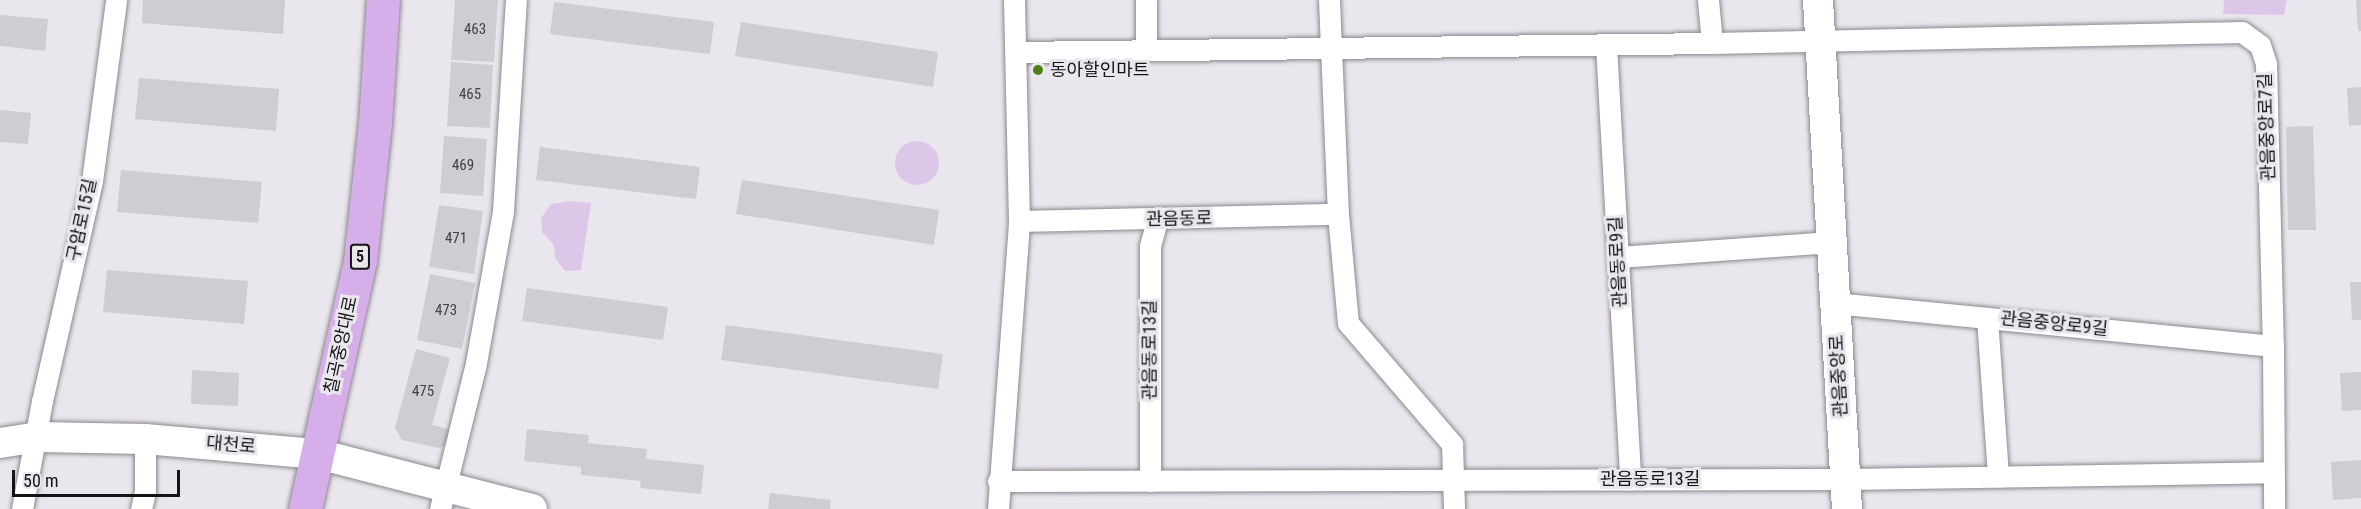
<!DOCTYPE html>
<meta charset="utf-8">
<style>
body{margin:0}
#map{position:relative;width:2361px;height:509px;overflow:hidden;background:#eae6ed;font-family:"Roboto Condensed","Noto Sans KR",sans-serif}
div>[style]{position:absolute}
.green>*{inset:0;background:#ddc7e9}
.round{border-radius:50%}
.building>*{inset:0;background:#d0ccd3}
.roads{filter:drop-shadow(0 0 2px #8c888f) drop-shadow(0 0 2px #8c888f)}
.minor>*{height:21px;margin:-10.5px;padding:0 10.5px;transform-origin:10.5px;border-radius:10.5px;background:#fff}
.secondary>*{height:30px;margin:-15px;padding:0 15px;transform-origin:15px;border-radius:15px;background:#fff}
.primary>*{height:33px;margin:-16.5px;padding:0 16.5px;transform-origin:16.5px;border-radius:16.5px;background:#d6afea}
.dots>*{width:16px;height:16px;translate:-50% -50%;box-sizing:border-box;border:3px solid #eae6ed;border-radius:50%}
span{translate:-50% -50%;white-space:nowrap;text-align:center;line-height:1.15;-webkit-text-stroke:6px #eae6ed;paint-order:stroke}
.number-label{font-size:15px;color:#434144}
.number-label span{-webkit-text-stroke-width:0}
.shield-label span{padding:2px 4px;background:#eae6ed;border:2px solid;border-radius:4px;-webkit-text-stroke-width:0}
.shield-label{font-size:16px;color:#141315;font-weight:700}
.poi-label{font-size:18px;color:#141315}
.left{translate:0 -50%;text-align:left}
.street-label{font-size:18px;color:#141315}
.scale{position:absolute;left:12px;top:470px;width:168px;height:27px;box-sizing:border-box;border:3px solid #141315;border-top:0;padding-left:8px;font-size:18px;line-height:21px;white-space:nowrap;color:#141315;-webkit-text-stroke:4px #eae6ed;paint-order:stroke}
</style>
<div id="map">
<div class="green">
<i style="clip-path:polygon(2224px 0,2287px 0,2284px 15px,2223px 14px)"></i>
<i class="round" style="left:895px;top:141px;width:44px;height:44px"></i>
<i style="clip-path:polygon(572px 201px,591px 203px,581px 270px,565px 271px,555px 258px,554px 245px,542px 232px,541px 218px,551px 204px)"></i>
</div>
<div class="building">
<i style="clip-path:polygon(143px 0,285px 0,283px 34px,142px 23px)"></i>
<i style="clip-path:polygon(455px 0,498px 0,494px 62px,451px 60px)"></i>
<i style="clip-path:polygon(2356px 0,2361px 0,2361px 31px,2358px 31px)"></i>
<i style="clip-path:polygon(554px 2px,714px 22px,710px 54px,550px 34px)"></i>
<i style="clip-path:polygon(0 15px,48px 19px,45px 51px,0 46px)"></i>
<i style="clip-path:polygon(741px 22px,938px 52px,933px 87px,735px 56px)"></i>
<i style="clip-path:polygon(451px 62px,493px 65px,490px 128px,447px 126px)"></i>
<i style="clip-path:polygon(139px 78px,279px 89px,276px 131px,135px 119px)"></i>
<i style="clip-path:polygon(2361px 87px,2361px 125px,2349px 126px,2347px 88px)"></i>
<i style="clip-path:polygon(0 110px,31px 113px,28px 144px,0 142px)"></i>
<i style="clip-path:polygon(2313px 126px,2316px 230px,2288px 230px,2286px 127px)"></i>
<i style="clip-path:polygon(444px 136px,487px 139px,483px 196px,440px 193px)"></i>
<i style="clip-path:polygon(540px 147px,700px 167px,696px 199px,536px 180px)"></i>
<i style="clip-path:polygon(121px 170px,262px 182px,258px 223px,117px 212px)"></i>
<i style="clip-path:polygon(742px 180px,939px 210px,934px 245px,736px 214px)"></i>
<i style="clip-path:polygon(439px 205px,483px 211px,474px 274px,429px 267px)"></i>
<i style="clip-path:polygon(107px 270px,248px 281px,244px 324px,103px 312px)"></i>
<i style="clip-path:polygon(430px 274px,475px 283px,462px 349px,417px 340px)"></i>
<i style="clip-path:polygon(2350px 282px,2361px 282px,2361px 320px,2352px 320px)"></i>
<i style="clip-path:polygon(527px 288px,668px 307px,663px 340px,522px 321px)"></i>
<i style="clip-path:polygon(726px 325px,943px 354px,938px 389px,721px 360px)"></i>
<i style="clip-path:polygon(416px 349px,450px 358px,432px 425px,453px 430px,449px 443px,439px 448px,402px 440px,395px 428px)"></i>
<i style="clip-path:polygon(192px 370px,239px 373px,238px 406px,191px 404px)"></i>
<i style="clip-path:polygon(2361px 372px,2361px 410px,2342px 411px,2340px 373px)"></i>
<i style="clip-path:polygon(527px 429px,589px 435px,588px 443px,647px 449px,646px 459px,704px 465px,701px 494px,640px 488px,641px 481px,581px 475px,581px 467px,524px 461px)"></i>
<i style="clip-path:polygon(2361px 460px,2361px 498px,2333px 500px,2331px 462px)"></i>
<i style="clip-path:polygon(770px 493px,831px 500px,830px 509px,768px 509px)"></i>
</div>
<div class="roads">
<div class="minor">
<i style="left:1329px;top:0;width:214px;rotate:87.6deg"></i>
<i style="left:1338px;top:214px;width:109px;rotate:84.8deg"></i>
<i style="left:1348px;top:323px;width:160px;rotate:49.3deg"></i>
<i style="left:1452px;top:444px;width:65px;rotate:88.2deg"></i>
<i style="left:1708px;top:0;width:43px;rotate:84.7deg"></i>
<i style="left:1606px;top:45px;width:435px;rotate:86.8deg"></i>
<i style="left:1146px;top:50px;width:50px;rotate:-90deg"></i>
<i style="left:1016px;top:52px;width:696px;rotate:-0.74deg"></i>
<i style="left:1712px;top:43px;width:530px;rotate:-1.19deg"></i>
<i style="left:2242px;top:32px;width:22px;rotate:36deg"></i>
<i style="left:2260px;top:45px;width:20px;rotate:72deg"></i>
<i style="left:2266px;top:64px;width:282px;rotate:88.6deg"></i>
<i style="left:2273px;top:346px;width:163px;rotate:89.6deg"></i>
<i style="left:1019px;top:221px;width:319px;rotate:-1.3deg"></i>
<i style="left:1618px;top:257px;width:214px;rotate:-4deg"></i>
<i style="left:1835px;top:303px;width:440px;rotate:5.6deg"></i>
<i style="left:1987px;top:318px;width:159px;rotate:86deg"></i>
<i style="left:998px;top:481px;width:848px;rotate:-0.14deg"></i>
<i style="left:1846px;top:479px;width:427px;rotate:-0.9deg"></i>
<i style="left:1150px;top:481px;width:235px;rotate:-90deg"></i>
<i style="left:1150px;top:246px;width:27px;rotate:-75deg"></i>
<i style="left:22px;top:509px;width:110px;rotate:-79.5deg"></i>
<i style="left:42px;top:401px;width:226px;rotate:-77.2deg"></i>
<i style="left:92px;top:181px;width:183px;rotate:-82.4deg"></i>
<i style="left:141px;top:509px;width:18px;rotate:-77deg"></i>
<i style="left:145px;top:491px;width:52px;rotate:-90deg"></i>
<i style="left:440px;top:509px;width:150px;rotate:-76.1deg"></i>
<i style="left:476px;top:363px;width:154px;rotate:-79.9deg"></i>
<i style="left:503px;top:211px;width:211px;rotate:-86.5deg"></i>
<i style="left:998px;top:509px;width:289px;rotate:-85.8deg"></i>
<i style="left:1019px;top:221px;width:221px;rotate:-91.3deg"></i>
</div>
<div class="secondary">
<i style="left:1818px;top:0;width:510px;rotate:86.74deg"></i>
<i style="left:0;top:443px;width:37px;rotate:-9deg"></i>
<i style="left:37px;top:437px;width:108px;rotate:1.1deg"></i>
<i style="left:145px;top:439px;width:174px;rotate:5deg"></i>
<i style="left:318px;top:454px;width:221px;rotate:14.4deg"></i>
</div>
<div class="primary">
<i style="left:305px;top:509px;width:254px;rotate:-77.5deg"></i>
<i style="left:360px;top:261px;width:139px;rotate:-83.8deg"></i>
<i style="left:375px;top:123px;width:123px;rotate:-86.3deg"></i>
</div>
</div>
<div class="dots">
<i style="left:1038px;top:70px;background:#4c8015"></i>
</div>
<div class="number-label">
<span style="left:475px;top:30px">463</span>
<span style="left:470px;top:95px">465</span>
<span style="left:463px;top:166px">469</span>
<span style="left:456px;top:239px">471</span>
<span style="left:446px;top:311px">473</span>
<span style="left:423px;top:392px">475</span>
</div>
<div class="shield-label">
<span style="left:360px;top:257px">5</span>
</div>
<div class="poi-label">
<span class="left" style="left:1050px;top:70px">동아할인마트</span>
</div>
<div class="street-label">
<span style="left:2267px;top:127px;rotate:-92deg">관음중앙로7길</span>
<span style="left:1179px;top:219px;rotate:-1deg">관음동로</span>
<span style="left:82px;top:220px;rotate:-78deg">구암로15길</span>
<span style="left:1618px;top:262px;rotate:-93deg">관음동로9길</span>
<span style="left:2054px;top:324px;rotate:6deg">관음중앙로9길</span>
<span style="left:341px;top:345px;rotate:-78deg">칠곡중앙대로</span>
<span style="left:1150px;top:350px;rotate:-90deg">관음동로13길</span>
<span style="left:1839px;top:376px;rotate:-93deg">관음중앙로</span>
<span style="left:231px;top:445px;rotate:5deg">대천로</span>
<span style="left:1650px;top:479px">관음동로13길</span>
</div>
<div class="scale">50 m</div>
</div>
